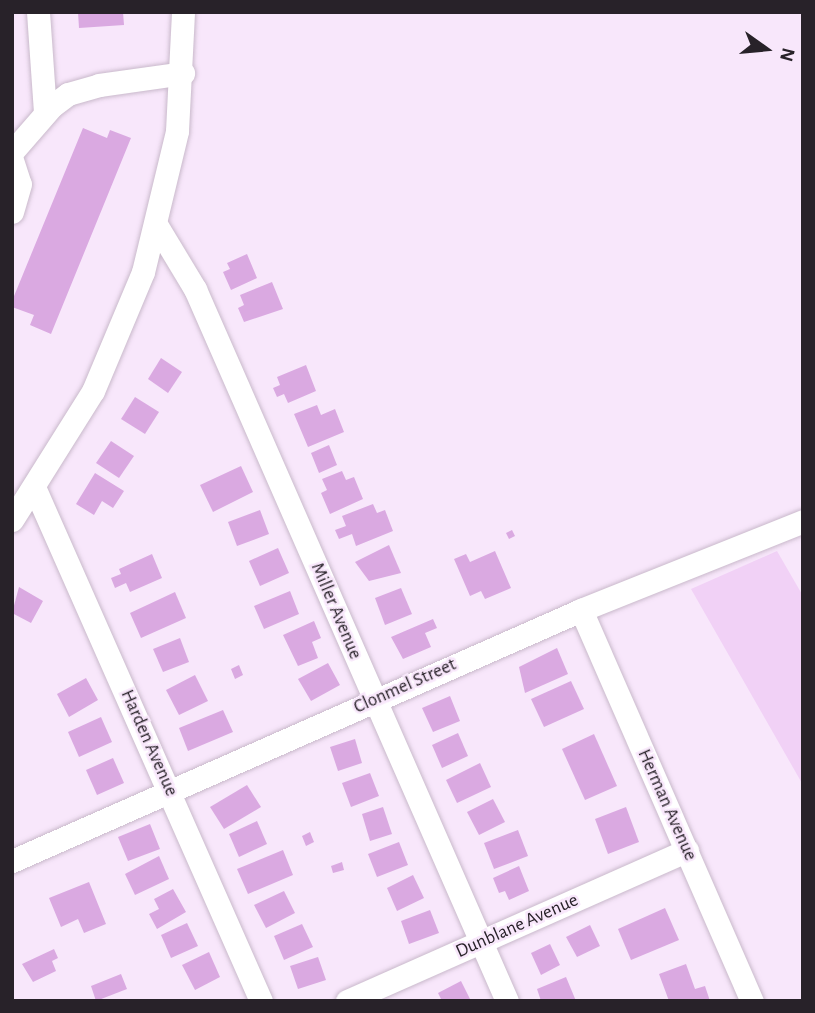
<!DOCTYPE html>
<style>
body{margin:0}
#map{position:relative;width:815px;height:1013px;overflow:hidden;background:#f8e7fb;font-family:"Alegreya Sans",sans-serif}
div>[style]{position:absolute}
.green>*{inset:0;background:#f1d1f6}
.building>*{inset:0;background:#daa9e1}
.roads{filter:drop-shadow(0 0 2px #c9b9cb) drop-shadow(0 0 2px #c9b9cb)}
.minor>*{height:23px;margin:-11.5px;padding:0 11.5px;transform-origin:11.5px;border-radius:11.5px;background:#fff}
span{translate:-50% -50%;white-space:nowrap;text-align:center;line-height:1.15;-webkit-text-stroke:5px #f8e7fb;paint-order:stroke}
.street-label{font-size:19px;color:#282229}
.frame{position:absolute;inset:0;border:14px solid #282229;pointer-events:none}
.north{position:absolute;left:731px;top:14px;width:70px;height:70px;-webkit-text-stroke:5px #f8e7fb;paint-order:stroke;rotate:105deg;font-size:19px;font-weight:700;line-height:28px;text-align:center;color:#282229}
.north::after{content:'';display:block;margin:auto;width:24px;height:32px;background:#282229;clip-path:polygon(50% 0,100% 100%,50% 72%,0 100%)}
</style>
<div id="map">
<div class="green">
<i style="clip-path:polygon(777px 551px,803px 596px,803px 785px,691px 589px)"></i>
</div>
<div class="building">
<i style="clip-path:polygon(78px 12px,123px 12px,124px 25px,79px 28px)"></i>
<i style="clip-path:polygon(83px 128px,107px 138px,110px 130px,131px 138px,51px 334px,30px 325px,34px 315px,12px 307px,12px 301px)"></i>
<i style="clip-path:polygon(247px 254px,257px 278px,231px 290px,223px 272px,230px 269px,227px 263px)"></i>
<i style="clip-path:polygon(272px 282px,283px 309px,244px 322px,238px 308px,244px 305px,240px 295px)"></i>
<i style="clip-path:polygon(161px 358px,182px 372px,168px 393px,148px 379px)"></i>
<i style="clip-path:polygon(306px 365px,316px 391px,288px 403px,284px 394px,277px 397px,273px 388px,280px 385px,277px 377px)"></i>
<i style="clip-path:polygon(135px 397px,159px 412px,145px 434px,121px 419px)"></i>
<i style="clip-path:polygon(317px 405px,321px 415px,335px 409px,344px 432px,308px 447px,294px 414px)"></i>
<i style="clip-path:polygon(111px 441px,134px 456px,119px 478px,96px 463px)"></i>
<i style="clip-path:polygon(329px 445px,337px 465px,319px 473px,311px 453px)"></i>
<i style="clip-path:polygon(241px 466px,253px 492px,213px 512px,200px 485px)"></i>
<i style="clip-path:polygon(342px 471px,346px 480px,354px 477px,363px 499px,330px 514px,321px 493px,327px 490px,322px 479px)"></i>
<i style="clip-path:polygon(95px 473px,124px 491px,113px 508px,102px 501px,94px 515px,76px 504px)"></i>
<i style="clip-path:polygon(373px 504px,377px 513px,385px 510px,393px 531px,356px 546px,352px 534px,339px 539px,335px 530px,346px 526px,342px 516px)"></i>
<i style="clip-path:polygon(260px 510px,269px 534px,237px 546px,228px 522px)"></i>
<i style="clip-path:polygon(512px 530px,515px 536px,509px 539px,506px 533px)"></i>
<i style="clip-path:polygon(389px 545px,401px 573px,369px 581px,355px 562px)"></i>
<i style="clip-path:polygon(278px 548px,289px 573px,260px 586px,249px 561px)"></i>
<i style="clip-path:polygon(495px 551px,511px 588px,485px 599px,481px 591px,470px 596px,454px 559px,466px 554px,470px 562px)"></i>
<i style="clip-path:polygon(152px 554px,162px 578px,130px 592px,126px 583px,115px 588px,111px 578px,121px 574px,119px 569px)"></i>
<i style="clip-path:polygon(19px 587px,43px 601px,31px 623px,12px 613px)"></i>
<i style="clip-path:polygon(401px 588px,412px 614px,385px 625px,375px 598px)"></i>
<i style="clip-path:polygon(290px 591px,299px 614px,264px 629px,254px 606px)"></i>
<i style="clip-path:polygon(175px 592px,186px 618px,141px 638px,130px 613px)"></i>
<i style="clip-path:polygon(433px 619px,437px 628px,425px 633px,431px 647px,403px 659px,391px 637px)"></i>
<i style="clip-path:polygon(314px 621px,321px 638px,312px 642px,318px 658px,298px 666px,283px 635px)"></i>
<i style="clip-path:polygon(180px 638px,189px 662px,163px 672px,153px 649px)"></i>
<i style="clip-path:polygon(557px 648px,568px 674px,525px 693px,519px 667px)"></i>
<i style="clip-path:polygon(328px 663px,340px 685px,311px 701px,298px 679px)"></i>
<i style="clip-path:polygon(239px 665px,243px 675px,235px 679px,231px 669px)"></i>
<i style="clip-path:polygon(195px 675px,208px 701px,179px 715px,166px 690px)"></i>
<i style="clip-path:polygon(86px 678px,98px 700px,69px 717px,57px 694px)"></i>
<i style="clip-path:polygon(571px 681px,584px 709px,544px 727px,531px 699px)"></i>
<i style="clip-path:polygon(450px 696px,460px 721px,433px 732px,422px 708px)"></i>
<i style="clip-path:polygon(223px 710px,233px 732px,188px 751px,179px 728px)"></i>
<i style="clip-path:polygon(101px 717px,112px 742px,79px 757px,68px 732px)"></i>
<i style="clip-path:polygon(458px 733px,468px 756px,442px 768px,432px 745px)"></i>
<i style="clip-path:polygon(594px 734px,617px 786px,585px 800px,562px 749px)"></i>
<i style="clip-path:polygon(355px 739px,362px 763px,338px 771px,330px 747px)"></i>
<i style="clip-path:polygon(113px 758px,124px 783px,97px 795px,86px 770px)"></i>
<i style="clip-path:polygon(480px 763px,491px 787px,457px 803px,446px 780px)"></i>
<i style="clip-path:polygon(370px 773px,379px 796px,351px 807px,342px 783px)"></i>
<i style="clip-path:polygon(247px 785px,261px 807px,224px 829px,210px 807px)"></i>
<i style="clip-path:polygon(493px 799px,505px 822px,479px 835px,467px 812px)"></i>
<i style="clip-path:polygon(383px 807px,392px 834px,370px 841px,362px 814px)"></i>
<i style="clip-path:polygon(626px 807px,639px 842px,608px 854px,595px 819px)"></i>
<i style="clip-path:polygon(257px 821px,267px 844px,239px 857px,229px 834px)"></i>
<i style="clip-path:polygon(150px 824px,160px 849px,128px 861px,118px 837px)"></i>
<i style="clip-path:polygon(518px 830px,528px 856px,494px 869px,484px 843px)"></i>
<i style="clip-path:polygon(310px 832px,314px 842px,306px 846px,302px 836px)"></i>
<i style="clip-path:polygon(399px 842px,408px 865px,377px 877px,368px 854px)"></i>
<i style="clip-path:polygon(283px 850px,293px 875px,248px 894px,237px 869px)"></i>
<i style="clip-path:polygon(159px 856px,169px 879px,135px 895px,125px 874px)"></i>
<i style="clip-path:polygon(342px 862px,344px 870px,333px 873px,331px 866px)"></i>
<i style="clip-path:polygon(519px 866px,529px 891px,509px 900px,505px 891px,499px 893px,493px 878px)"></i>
<i style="clip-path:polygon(413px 875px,424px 898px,397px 911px,387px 888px)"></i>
<i style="clip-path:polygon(89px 882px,106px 924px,84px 933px,78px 919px,61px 927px,49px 898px)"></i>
<i style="clip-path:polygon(173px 889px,186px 912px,157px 929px,149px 914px,159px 909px,154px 899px)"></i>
<i style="clip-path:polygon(284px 891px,295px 913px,266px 928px,254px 905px)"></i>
<i style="clip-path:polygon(665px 908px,679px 940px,631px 960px,618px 929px)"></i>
<i style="clip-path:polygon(430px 910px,439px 933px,409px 944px,401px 921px)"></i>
<i style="clip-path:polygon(187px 923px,198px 946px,171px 958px,161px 935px)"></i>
<i style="clip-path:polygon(302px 924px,313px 947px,284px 960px,274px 936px)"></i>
<i style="clip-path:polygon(590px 925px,600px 946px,577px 957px,566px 937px)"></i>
<i style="clip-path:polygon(550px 944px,560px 965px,541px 975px,531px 953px)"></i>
<i style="clip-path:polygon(54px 949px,58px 958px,52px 961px,56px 971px,33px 982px,22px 964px)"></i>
<i style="clip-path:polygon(209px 952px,220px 977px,195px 990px,182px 965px)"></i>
<i style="clip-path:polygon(318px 957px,326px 980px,298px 989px,290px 966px)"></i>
<i style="clip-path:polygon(686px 964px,695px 989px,705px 986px,710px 1001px,669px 1001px,659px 974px)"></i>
<i style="clip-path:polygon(121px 974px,127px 989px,96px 1001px,91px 986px)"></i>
<i style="clip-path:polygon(566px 977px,576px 1001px,541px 1001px,537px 989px)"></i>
<i style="clip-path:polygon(461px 981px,471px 1001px,442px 1001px,438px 993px)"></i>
</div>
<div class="roads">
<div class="minor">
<i style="left:38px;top:12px;width:101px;rotate:86deg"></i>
<i style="left:12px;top:152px;width:61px;rotate:-49deg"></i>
<i style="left:52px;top:106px;width:20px;rotate:-37deg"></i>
<i style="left:68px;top:94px;width:32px;rotate:-16deg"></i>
<i style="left:99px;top:85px;width:85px;rotate:-8.1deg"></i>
<i style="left:12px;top:160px;width:25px;rotate:72deg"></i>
<i style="left:20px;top:184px;width:29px;rotate:106deg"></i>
<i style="left:157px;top:226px;width:74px;rotate:58.9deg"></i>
<i style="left:195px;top:289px;width:777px;rotate:66.34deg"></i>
<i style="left:34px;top:487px;width:562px;rotate:66.17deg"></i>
<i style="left:12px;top:520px;width:152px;rotate:-57.9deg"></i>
<i style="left:93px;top:391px;width:129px;rotate:-67.2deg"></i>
<i style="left:143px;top:272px;width:145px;rotate:-76.4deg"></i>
<i style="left:177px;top:131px;width:119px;rotate:-87.1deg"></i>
<i style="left:581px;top:610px;width:427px;rotate:66.4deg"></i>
<i style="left:12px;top:861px;width:622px;rotate:-23.8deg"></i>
<i style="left:581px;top:610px;width:239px;rotate:-21.8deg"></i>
<i style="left:347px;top:1001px;width:372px;rotate:-23.9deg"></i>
</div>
</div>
<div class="street-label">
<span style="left:336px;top:611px;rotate:67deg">Miller Avenue</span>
<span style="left:405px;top:686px;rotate:-24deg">Clonmel Street</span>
<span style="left:149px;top:743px;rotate:66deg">Harden Avenue</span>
<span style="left:667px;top:805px;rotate:66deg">Herman Avenue</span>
<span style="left:517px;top:926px;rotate:-24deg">Dunblane Avenue</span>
</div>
<div class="frame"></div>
<div class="north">N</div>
</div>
